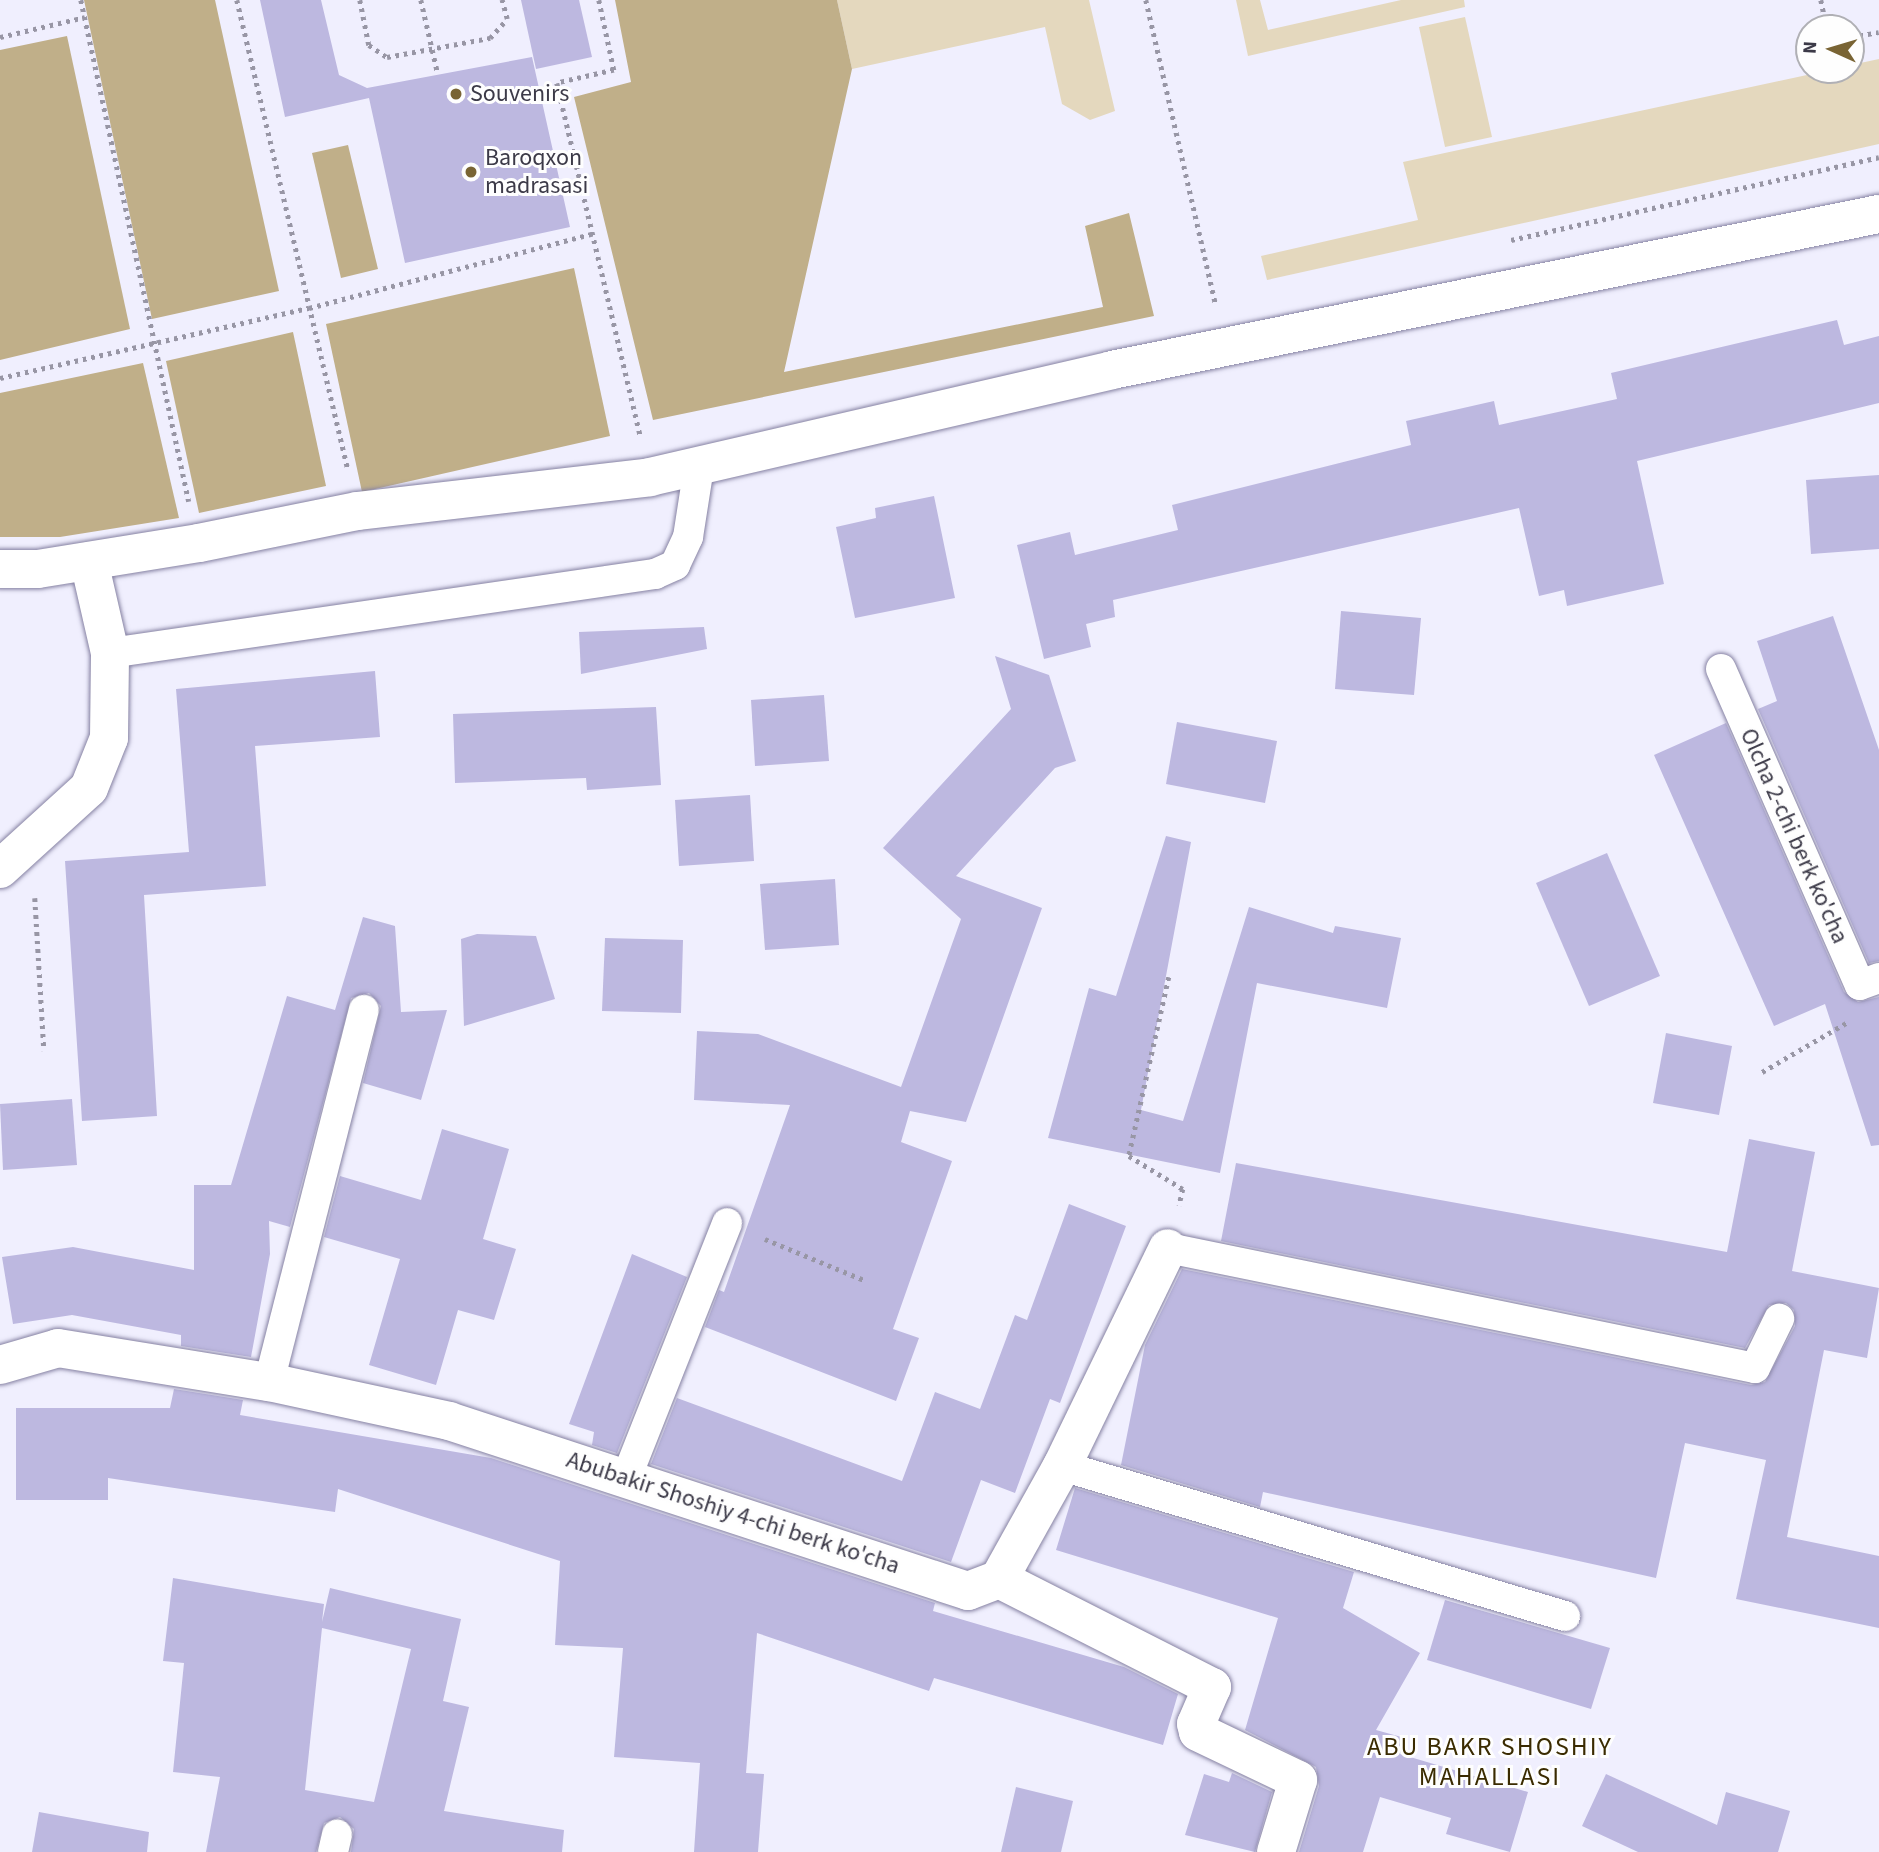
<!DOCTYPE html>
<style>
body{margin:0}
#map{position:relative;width:1879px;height:1852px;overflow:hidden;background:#f0effe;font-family:"Source Sans 3",sans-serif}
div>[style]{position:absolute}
.green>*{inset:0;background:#e4d8be}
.forest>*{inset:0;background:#c0af89}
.building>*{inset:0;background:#bdb8e0}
.path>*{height:4.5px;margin-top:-2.25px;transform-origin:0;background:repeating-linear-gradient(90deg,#9896a5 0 3.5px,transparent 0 8.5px)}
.roads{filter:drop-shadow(0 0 2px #8581a2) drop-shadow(0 0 2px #8581a2)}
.service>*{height:30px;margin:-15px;padding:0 15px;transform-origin:15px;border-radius:15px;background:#fff}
.minor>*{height:38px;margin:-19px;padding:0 19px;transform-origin:19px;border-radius:19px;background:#fff}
.dots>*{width:19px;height:19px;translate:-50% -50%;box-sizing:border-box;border:4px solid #fefefe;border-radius:50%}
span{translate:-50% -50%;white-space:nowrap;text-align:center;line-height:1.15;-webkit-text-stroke:6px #fefefe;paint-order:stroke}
.poi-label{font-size:24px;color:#3c3a48}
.left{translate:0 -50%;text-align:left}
.street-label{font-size:24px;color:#3c3a48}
.neighbourhood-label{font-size:26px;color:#3a2b01;letter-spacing:2px}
.north{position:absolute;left:1795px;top:14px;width:70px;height:70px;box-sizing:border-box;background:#fefefe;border:2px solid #b0b0b5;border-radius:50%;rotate:274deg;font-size:19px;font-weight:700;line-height:28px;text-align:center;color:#3c3a48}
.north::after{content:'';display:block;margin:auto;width:24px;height:32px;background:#796434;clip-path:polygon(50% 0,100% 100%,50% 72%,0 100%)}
</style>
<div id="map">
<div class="green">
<i style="clip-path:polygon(837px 0,1089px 0,1115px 111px,1090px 120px,1062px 104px,1045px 27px,852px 69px)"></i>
<i style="clip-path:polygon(1236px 0,1260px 0,1268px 30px,1401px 0,1464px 0,1465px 7px,1248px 56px)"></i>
<i style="clip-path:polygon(1465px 17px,1492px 137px,1445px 147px,1419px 27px)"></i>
<i style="clip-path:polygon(1879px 59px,1879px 144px,1267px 280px,1261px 256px,1418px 220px,1403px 162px,1830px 70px,1851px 70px,1851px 65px)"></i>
</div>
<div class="forest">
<i style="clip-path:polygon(84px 0,215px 0,279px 291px,152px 319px)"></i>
<i style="clip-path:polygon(615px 0,837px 0,852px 69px,784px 372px,1103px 307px,1085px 226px,1129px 213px,1154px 316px,653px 420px,574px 97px,631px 82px)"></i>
<i style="clip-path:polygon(67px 36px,130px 329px,0 360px,0 50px)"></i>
<i style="clip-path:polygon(348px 145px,378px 269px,341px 278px,312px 153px)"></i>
<i style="clip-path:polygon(574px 268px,610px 436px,362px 492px,326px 324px)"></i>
<i style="clip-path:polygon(293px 332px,326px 486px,199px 513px,166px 361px)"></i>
<i style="clip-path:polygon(143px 363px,179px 518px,60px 537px,0 537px,0 393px)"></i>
</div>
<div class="building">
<i style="clip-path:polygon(260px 0,321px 0,339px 75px,367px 88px,532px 57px,570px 227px,405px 263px,369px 98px,285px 117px)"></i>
<i style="clip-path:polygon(521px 0,579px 0,592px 57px,536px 69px)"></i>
<i style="clip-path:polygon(1837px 320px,1844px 345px,1879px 336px,1879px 403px,1637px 461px,1664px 584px,1567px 606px,1564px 590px,1539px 596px,1519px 508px,1113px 600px,1115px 617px,1086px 624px,1091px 647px,1044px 659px,1017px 545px,1070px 532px,1075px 555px,1178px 530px,1172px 505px,1411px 445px,1406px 421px,1494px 401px,1499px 425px,1617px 399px,1611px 373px)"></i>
<i style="clip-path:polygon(1879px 475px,1879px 549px,1811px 554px,1806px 480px)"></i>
<i style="clip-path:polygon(934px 496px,955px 598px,855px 618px,836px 527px,876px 518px,875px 508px)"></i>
<i style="clip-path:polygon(1341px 611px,1421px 618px,1414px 695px,1335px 689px)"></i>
<i style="clip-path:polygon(1833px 616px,1879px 750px,1879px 961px,1869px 963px,1758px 709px,1777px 701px,1757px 641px)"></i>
<i style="clip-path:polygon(704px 627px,707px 649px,581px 674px,579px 632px)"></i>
<i style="clip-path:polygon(995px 656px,1049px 675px,1076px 761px,1055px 768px,956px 876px,1042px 908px,966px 1122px,910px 1111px,901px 1142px,952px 1161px,893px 1329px,919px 1338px,896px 1401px,705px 1327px,719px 1290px,724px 1292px,790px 1105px,694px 1100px,697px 1031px,758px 1034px,901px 1087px,961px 919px,883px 848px,1011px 709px)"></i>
<i style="clip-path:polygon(375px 671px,380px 737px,255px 746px,266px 886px,144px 895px,157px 1116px,82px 1121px,65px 861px,189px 852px,176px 689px)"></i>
<i style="clip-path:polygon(824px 695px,829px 761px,755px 766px,751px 700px)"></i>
<i style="clip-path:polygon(656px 707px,661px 785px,587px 790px,586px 778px,455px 783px,453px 714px)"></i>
<i style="clip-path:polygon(1177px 722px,1277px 741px,1265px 803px,1166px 784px)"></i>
<i style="clip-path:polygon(1726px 723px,1844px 992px,1858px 1002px,1879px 997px,1879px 1145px,1871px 1146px,1825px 1004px,1774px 1026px,1654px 755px)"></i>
<i style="clip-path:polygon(750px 795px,754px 861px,679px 866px,675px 800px)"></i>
<i style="clip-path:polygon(1166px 836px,1191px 842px,1141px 1110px,1183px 1121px,1249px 907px,1333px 933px,1335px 926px,1401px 938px,1387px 1008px,1257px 983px,1220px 1173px,1048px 1138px,1089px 988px,1116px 996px)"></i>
<i style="clip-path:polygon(1607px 853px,1660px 976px,1589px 1006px,1536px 883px)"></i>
<i style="clip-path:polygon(835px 879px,839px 945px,765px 950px,760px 884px)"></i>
<i style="clip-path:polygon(363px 917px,395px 926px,401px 1012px,447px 1010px,421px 1100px,363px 1083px,381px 1006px,369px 993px,351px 998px,290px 1227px,269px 1221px,270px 1254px,251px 1357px,181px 1346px,181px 1335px,72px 1315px,13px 1324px,2px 1257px,73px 1247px,194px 1270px,194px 1185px,231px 1185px,287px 996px,335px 1010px)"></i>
<i style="clip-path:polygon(477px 934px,536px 936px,555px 999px,464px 1026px,461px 939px)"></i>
<i style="clip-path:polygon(605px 938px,683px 940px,681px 1013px,602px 1011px)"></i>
<i style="clip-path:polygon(1666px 1033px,1732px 1046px,1719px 1115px,1653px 1103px)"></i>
<i style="clip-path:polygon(72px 1099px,77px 1165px,3px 1170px,0 1104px)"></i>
<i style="clip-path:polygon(442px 1129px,509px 1149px,483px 1239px,516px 1249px,494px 1320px,458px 1310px,436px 1385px,369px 1365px,400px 1259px,324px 1237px,340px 1176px,421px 1200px)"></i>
<i style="clip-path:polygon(1749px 1139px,1815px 1152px,1792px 1271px,1879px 1288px,1867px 1358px,1824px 1350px,1787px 1537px,1879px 1556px,1879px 1628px,1736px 1599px,1766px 1460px,1685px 1443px,1656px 1578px,1263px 1492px,1260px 1507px,1121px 1465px,1145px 1345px,1182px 1269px,1751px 1385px,1765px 1382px,1795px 1326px,1794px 1310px,1786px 1303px,1769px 1305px,1745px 1348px,1221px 1241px,1236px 1163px,1727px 1252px)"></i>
<i style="clip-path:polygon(1069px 1204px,1126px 1226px,1060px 1403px,1050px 1399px,1015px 1493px,981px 1480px,951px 1562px,651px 1464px,677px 1398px,902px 1481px,935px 1392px,980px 1409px,1015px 1315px,1027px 1320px)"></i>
<i style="clip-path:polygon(632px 1254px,687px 1277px,617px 1453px,592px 1445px,594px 1432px,569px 1424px)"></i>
<i style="clip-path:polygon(174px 1389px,243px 1400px,240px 1415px,491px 1458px,935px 1603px,933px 1611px,1124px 1667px,1178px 1694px,1163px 1745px,934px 1678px,929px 1691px,757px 1633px,746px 1773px,764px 1774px,758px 1852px,694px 1852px,700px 1763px,614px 1757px,623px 1648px,555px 1645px,560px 1561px,338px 1489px,335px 1512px,108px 1478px,108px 1500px,16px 1500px,16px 1408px,170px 1408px)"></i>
<i style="clip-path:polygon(1075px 1488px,1354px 1572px,1343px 1608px,1420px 1653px,1376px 1730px,1405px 1738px,1400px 1754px,1528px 1792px,1510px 1852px,1446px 1834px,1451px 1818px,1380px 1797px,1363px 1852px,1299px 1852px,1319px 1786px,1316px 1767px,1245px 1730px,1278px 1618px,1056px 1550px)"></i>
<i style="clip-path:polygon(evenodd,173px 1578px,324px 1604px,322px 1622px,330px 1588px,461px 1619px,443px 1701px,469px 1707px,444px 1811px,564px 1830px,562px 1852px,351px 1852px,354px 1829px,340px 1817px,324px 1823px,316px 1852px,206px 1852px,220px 1777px,173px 1772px,184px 1663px,163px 1661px,173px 1578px,322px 1628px,411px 1649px,374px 1802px,305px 1790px,322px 1628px)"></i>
<i style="clip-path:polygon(1445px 1600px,1610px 1648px,1591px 1709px,1427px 1660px)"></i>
<i style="clip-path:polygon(1232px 1773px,1272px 1792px,1255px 1852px,1185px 1835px,1204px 1774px,1229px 1782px)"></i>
<i style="clip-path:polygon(1606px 1774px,1717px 1825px,1726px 1792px,1790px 1811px,1778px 1852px,1638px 1852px,1582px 1826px)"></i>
<i style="clip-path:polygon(1016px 1787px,1073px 1801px,1061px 1852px,1001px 1852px)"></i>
<i style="clip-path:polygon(39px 1812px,149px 1832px,147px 1852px,32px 1852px)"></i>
</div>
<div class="path">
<i style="left:81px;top:0;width:513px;rotate:77.86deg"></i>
<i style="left:237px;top:0;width:483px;rotate:76.7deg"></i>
<i style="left:360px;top:0;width:46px;rotate:78.7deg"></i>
<i style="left:369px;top:45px;width:22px;rotate:34deg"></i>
<i style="left:387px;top:57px;width:105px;rotate:-10.5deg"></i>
<i style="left:490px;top:38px;width:25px;rotate:-48deg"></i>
<i style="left:507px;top:19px;width:20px;rotate:-105deg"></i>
<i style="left:421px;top:0;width:76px;rotate:77.1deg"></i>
<i style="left:599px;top:0;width:72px;rotate:77.9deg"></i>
<i style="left:614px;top:70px;width:58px;rotate:167.2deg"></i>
<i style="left:557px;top:83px;width:362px;rotate:76.7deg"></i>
<i style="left:1146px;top:0;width:313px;rotate:77.1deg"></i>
<i style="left:1821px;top:0;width:29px;rotate:78deg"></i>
<i style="left:0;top:37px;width:87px;rotate:-13.2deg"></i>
<i style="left:1851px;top:37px;width:28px;rotate:-10deg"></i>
<i style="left:1511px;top:240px;width:377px;rotate:-12.7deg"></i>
<i style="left:0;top:378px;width:317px;rotate:-12.8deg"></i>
<i style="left:309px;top:308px;width:293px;rotate:-14.7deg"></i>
<i style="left:35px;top:898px;width:153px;rotate:86.6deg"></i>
<i style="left:1169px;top:977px;width:183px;rotate:102.6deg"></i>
<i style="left:1129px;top:1156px;width:63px;rotate:31.4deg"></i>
<i style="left:1183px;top:1189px;width:17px;rotate:103deg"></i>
<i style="left:1762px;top:1072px;width:99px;rotate:-30.2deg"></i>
<i style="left:765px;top:1239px;width:107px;rotate:22.5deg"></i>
</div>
<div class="roads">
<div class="service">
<i style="left:110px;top:653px;width:551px;rotate:-8.25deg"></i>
<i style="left:655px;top:574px;width:22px;rotate:-24deg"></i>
<i style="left:675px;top:565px;width:31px;rotate:-65deg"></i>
<i style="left:688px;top:537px;width:71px;rotate:-81.1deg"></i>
<i style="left:1721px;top:669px;width:345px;rotate:66.3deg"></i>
<i style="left:1860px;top:985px;width:20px;rotate:-20deg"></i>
<i style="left:1168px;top:1248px;width:599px;rotate:11.55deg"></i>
<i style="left:1755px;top:1368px;width:55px;rotate:-63.9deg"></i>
<i style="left:269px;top:1382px;width:384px;rotate:-75.7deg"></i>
<i style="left:1062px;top:1466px;width:525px;rotate:16.61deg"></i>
<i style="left:627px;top:1476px;width:272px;rotate:-68.4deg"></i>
<i style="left:333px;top:1852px;width:18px;rotate:-77deg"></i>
</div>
<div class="minor">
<i style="left:0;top:569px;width:38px"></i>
<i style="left:38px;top:569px;width:163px;rotate:-9.2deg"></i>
<i style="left:199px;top:543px;width:162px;rotate:-11.4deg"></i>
<i style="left:358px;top:511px;width:294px;rotate:-6.6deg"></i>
<i style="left:650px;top:477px;width:474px;rotate:-13deg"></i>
<i style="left:1112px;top:370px;width:783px;rotate:-11.5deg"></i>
<i style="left:0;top:869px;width:120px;rotate:-42.3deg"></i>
<i style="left:89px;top:788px;width:54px;rotate:-68.2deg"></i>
<i style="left:109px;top:738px;width:85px;rotate:-89.3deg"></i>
<i style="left:110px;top:653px;width:94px;rotate:-102.9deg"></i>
<i style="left:0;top:1365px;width:60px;rotate:-16.3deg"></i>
<i style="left:58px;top:1348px;width:214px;rotate:9.2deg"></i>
<i style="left:269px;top:1382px;width:184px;rotate:12.2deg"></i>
<i style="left:449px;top:1421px;width:546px;rotate:18.14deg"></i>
<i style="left:968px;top:1591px;width:33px;rotate:-21deg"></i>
<i style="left:999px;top:1579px;width:239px;rotate:26.9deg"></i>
<i style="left:1212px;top:1687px;width:40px;rotate:113.4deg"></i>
<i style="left:1196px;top:1724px;width:8px;rotate:76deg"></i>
<i style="left:1198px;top:1732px;width:111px;rotate:25.6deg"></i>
<i style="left:1298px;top:1780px;width:75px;rotate:107deg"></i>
<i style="left:999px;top:1579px;width:129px;rotate:-60.9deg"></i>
<i style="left:1062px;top:1466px;width:242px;rotate:-64.1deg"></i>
</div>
</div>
<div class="dots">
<i style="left:456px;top:94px;background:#796434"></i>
<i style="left:471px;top:172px;background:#796434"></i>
</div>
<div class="poi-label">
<span class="left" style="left:470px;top:94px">Souvenirs</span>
<span class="left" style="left:485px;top:172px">Baroqxon<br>madrasasi</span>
</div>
<div class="street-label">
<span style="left:1794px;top:836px;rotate:66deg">Olcha 2-chi berk ko'cha</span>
<span style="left:733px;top:1513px;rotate:18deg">Abubakir Shoshiy 4-chi berk ko'cha</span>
</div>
<div class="neighbourhood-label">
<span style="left:1490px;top:1762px">ABU BAKR SHOSHIY<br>MAHALLASI</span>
</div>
<div class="north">N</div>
</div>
